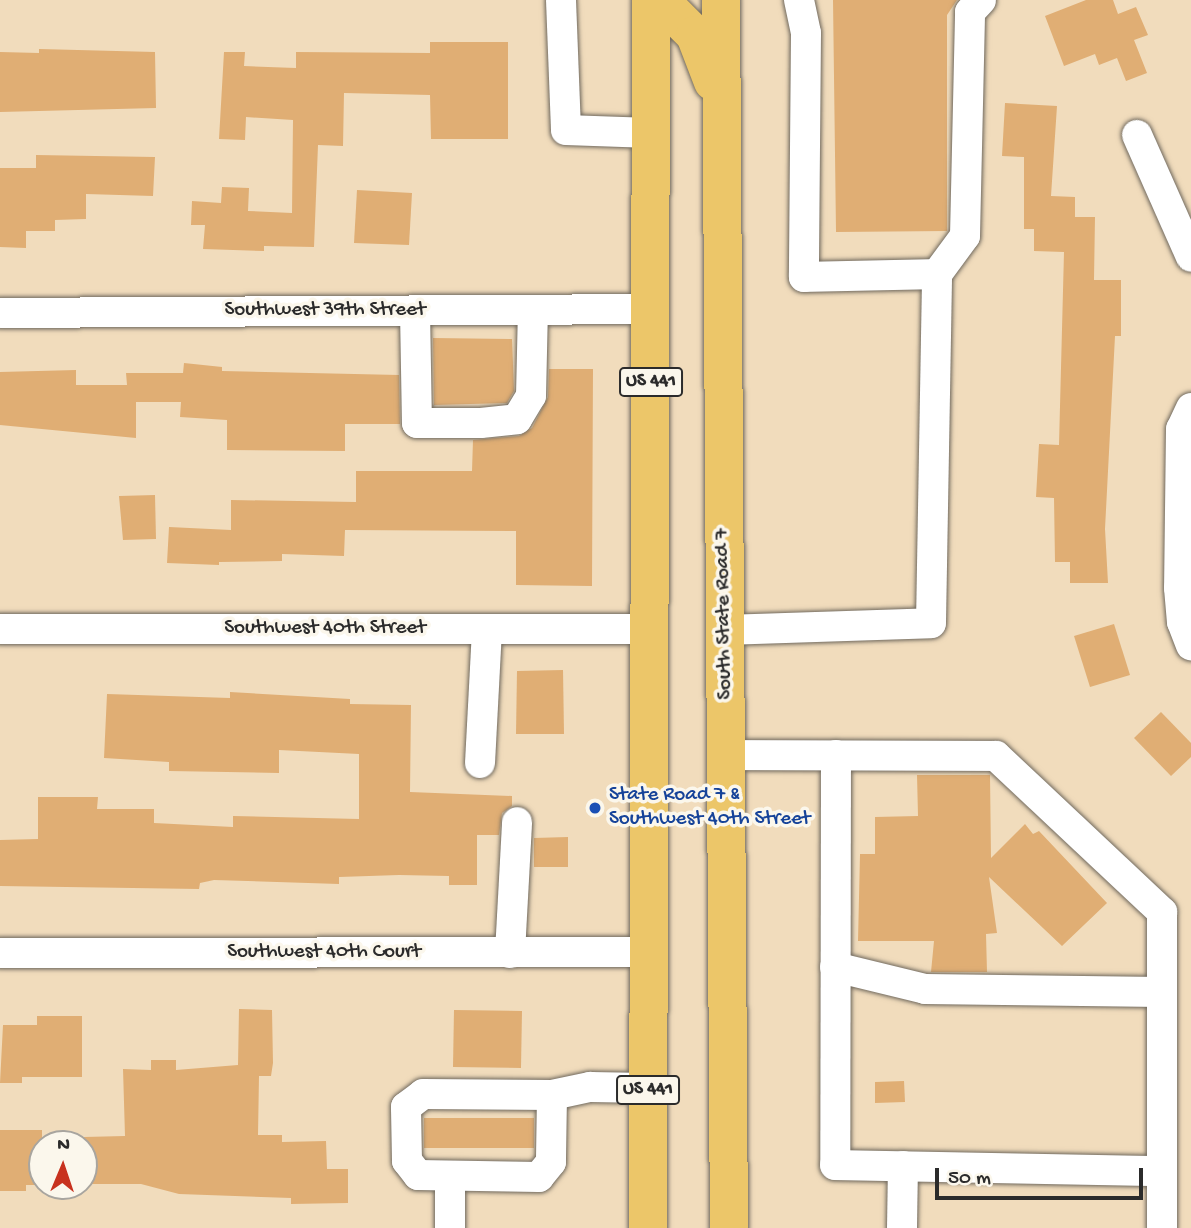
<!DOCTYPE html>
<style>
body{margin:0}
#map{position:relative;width:1191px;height:1228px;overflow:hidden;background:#f1dcbc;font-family:"Gochi Hand",sans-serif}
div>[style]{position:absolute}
.building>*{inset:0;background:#e0ae74}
.roads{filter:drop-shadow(0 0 2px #70695e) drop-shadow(0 0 2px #70695e)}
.minor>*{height:30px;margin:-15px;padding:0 15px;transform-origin:15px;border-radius:15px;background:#fff}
.major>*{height:38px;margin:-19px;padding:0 19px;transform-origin:19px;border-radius:19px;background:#ecc669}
.dots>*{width:19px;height:19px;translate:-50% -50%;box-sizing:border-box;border:4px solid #fbf7ec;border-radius:50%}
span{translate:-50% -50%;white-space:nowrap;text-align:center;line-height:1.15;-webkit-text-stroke:7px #fbf7ec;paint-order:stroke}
.shield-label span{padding:2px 5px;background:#fbf7ec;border:2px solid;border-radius:5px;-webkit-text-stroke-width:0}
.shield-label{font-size:19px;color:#2b2b2b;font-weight:700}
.street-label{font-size:21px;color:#2b2b2b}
.transit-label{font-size:21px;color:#164399}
.left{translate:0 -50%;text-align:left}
.north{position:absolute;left:28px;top:1130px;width:70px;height:70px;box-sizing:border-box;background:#fbf7ec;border:2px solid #a8a59f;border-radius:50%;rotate:2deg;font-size:19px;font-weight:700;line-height:28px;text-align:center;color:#2b2b2b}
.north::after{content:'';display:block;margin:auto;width:24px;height:32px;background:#c8321e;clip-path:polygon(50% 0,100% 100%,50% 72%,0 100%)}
.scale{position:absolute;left:935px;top:1168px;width:208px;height:32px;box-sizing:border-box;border:4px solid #2b2b2b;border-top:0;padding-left:9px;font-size:21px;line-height:24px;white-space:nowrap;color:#2b2b2b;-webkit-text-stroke:5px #fbf7ec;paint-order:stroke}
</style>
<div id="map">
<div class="building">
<i style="clip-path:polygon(833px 0,957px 0,947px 15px,947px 231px,836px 232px)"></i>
<i style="clip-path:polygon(1086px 0,1113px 0,1118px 14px,1136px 7px,1148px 35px,1134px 40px,1147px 73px,1126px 81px,1117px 58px,1099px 65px,1095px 54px,1064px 66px,1045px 16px)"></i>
<i style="clip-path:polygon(430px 42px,508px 42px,508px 139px,431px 139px,430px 95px,344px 93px,343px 146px,318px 145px,314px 247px,264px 246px,264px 251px,203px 249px,205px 225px,191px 225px,192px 201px,221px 203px,222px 187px,249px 188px,248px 211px,292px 213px,293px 120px,246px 117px,245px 140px,219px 139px,224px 52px,245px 52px,244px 66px,296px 68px,296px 52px,430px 53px)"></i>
<i style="clip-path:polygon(39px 49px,155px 52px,156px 108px,0 112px,0 52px,39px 53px)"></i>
<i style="clip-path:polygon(1005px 103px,1057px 106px,1051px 196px,1075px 197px,1075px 217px,1095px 217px,1094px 280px,1121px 280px,1121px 336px,1115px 336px,1105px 529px,1108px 583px,1070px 583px,1070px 562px,1055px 562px,1054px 498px,1036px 497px,1039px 444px,1059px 445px,1064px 252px,1034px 251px,1034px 229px,1024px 229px,1024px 157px,1002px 156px)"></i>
<i style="clip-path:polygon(36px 155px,155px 157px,153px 196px,86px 194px,86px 219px,55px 220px,55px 231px,26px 231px,26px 248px,0 247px,0 168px,36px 168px)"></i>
<i style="clip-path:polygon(357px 190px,412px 193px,409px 245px,354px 243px)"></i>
<i style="clip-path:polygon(433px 338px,512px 339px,514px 391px,507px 403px,434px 405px)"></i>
<i style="clip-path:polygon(184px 363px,222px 367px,222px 371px,399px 375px,400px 424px,345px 424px,345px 451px,227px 450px,227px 420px,180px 417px,181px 402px,136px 402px,136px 438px,0 425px,0 372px,76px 370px,76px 385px,127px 385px,126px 373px,183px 373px)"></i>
<i style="clip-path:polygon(549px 369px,593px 369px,592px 586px,516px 585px,516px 531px,345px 530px,344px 556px,282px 554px,282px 561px,219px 562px,219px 565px,167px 563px,169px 527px,231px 530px,231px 500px,356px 502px,356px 471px,472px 471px,473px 440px,519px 436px,532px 428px,548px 397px)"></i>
<i style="clip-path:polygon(155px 495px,156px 539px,123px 540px,119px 496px)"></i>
<i style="clip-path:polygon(1114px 624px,1130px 675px,1090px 687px,1074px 636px)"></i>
<i style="clip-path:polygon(563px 670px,564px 734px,516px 734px,517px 671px)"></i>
<i style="clip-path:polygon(230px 692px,350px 699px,350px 704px,411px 705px,410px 792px,512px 796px,512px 806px,502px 813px,499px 835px,477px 835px,477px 885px,449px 885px,449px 876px,399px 875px,339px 877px,339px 884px,214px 880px,200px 883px,199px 889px,0 886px,0 840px,38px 839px,38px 797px,98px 797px,97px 809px,154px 809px,154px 823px,233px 827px,233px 816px,359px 819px,359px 754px,279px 750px,279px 773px,169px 771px,169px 762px,104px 758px,107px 694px,230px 698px)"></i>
<i style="clip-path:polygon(1161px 712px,1191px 743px,1191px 757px,1171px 776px,1134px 738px)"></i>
<i style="clip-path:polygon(917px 775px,990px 775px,991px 858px,1025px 824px,1033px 834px,1039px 831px,1107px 903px,1062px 946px,989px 877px,997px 933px,986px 934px,987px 972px,931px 972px,934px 941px,858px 941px,860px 854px,875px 854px,875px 817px,918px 816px)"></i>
<i style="clip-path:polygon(568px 837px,568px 867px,534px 867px,534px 838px)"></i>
<i style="clip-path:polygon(239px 1009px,272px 1010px,273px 1063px,271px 1076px,259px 1076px,258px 1135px,282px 1135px,282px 1142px,326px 1141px,327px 1169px,348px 1169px,348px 1203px,291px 1204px,291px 1198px,179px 1194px,141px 1184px,84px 1184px,84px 1137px,125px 1136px,123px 1069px,151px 1070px,151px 1060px,176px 1060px,176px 1070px,238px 1065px)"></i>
<i style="clip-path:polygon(454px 1010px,522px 1011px,521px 1068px,453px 1067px)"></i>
<i style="clip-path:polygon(37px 1016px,82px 1016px,82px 1077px,22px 1077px,22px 1083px,0 1083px,3px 1025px,37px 1025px)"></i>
<i style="clip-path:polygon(904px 1081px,905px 1102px,875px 1103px,875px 1082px)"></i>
<i style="clip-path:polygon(424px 1118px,534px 1118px,534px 1148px,424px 1148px)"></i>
<i style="clip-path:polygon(0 1130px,42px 1130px,42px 1185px,26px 1185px,26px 1191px,0 1191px)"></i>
</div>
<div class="roads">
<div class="minor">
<i style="left:561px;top:0;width:130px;rotate:87.8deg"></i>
<i style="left:566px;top:130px;width:85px;rotate:2deg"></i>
<i style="left:799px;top:0;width:34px;rotate:78deg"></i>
<i style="left:806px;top:33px;width:244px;rotate:90.5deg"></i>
<i style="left:804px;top:277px;width:133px;rotate:-1.3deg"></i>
<i style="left:1137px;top:135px;width:133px;rotate:66.1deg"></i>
<i style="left:415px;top:311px;width:112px;rotate:89deg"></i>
<i style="left:417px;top:423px;width:64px"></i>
<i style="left:481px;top:423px;width:36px;rotate:-6deg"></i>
<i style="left:517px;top:419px;width:27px;rotate:-59deg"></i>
<i style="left:531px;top:396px;width:86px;rotate:-88.7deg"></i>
<i style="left:0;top:313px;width:651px;rotate:-0.35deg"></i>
<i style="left:1191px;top:408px;width:23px;rotate:115deg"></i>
<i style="left:1181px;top:429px;width:159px;rotate:90.7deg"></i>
<i style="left:1179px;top:588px;width:34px;rotate:85deg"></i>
<i style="left:1182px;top:622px;width:25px;rotate:69deg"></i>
<i style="left:0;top:629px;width:650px"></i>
<i style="left:724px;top:630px;width:207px;rotate:-1.9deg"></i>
<i style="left:931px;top:623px;width:349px;rotate:-89deg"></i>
<i style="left:937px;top:274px;width:47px;rotate:-53.6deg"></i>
<i style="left:965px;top:236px;width:224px;rotate:-88.7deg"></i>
<i style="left:970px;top:12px;width:16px;rotate:-47deg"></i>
<i style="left:726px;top:755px;width:270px;rotate:0.2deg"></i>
<i style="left:996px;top:756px;width:228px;rotate:43.2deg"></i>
<i style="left:1162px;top:912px;width:316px;rotate:90deg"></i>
<i style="left:836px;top:755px;width:410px;rotate:90.1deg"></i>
<i style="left:835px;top:1165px;width:327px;rotate:1.1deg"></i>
<i style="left:480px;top:763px;width:133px;rotate:-87deg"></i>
<i style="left:0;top:953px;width:648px;rotate:-0.09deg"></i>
<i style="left:510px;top:953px;width:131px;rotate:-86.9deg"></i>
<i style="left:835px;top:967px;width:93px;rotate:13.7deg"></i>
<i style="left:925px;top:989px;width:236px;rotate:0.7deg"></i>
<i style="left:423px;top:1094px;width:129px;rotate:0.4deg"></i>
<i style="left:552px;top:1095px;width:67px;rotate:90.9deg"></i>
<i style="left:551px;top:1162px;width:19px;rotate:129deg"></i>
<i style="left:539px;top:1177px;width:121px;rotate:-179.1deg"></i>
<i style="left:418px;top:1175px;width:18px;rotate:-128deg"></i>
<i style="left:407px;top:1161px;width:54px;rotate:-91.1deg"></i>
<i style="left:406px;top:1107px;width:21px;rotate:-37deg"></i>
<i style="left:552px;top:1095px;width:39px;rotate:-12deg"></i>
<i style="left:590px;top:1087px;width:58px;rotate:1deg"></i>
<i style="left:450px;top:1177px;width:51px;rotate:90deg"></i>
<i style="left:902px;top:1228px;width:62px;rotate:-89.1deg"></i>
</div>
<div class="major">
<i style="left:660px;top:0;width:49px;rotate:45deg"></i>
<i style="left:695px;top:35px;width:50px;rotate:69deg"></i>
<i style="left:721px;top:0;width:1228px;rotate:89.63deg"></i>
<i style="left:648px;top:1228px;width:1228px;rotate:-89.86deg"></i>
</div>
</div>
<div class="dots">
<i style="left:595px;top:808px;background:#1a4fb4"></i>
</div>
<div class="shield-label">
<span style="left:651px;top:382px">US 441</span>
<span style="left:648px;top:1090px">US 441</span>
</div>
<div class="street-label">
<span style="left:325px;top:311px">Southwest 39th Street</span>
<span style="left:725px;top:614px;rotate:-91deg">South State Road 7</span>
<span style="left:325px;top:629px">Southwest 40th Street</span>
<span style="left:324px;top:953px">Southwest 40th Court</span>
</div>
<div class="transit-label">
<span class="left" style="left:609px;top:808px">State Road 7 &amp;<br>Southwest 40th Street</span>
</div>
<div class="north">N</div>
<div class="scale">50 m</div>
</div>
